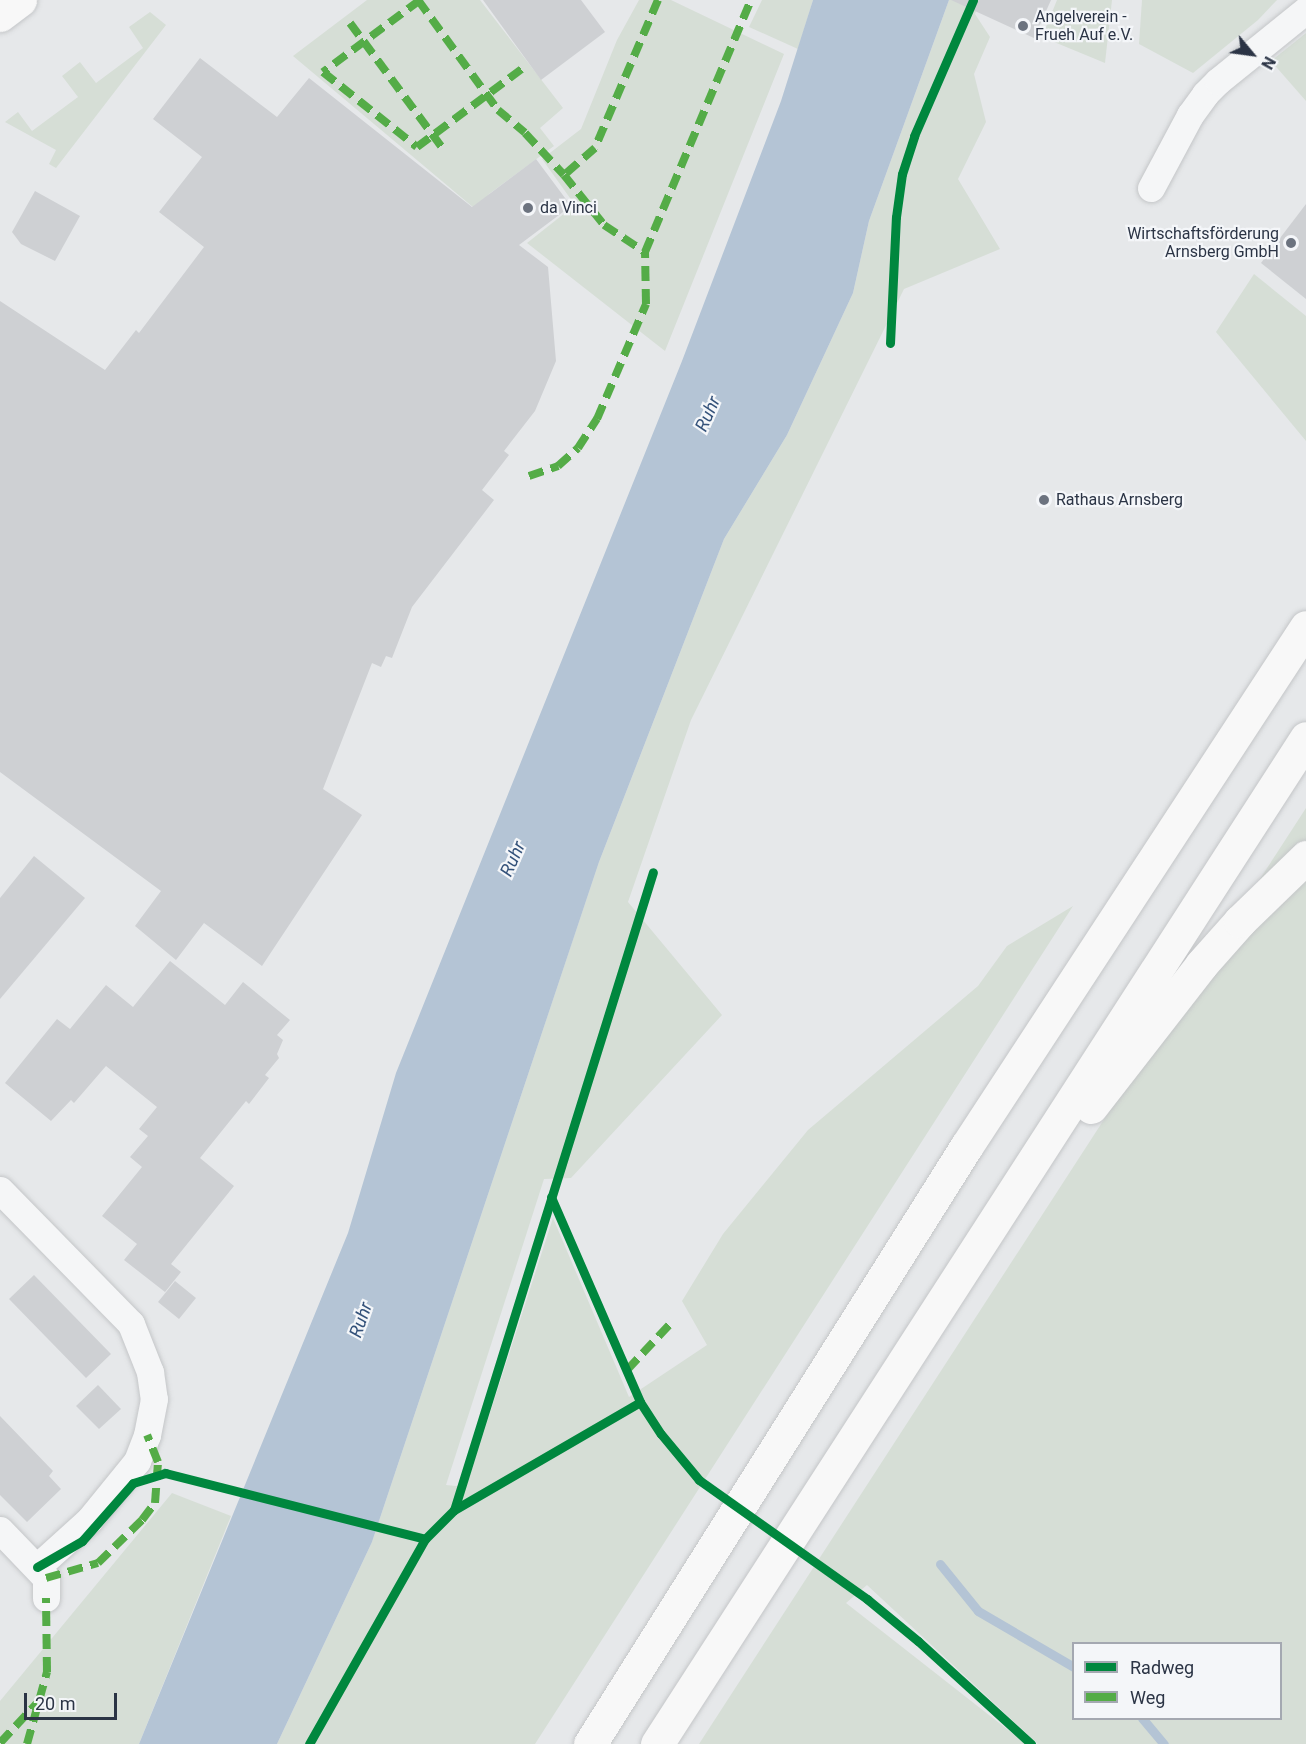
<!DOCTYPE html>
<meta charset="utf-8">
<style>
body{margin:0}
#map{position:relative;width:1306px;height:1744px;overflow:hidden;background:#e6e8ea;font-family:Roboto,sans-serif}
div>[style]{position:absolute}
.green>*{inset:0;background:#d6ded6}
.water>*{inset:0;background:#b4c4d5}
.stream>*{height:9px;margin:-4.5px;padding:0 4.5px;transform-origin:4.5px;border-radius:4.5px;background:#b4c4d5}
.building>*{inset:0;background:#ced0d3}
.roads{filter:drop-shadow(0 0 2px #c4c6c8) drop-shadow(0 0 2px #c4c6c8)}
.street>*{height:27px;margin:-13.5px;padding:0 13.5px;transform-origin:13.5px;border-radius:13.5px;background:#f5f6f7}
.secondary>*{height:33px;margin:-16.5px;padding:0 16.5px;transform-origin:16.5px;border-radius:16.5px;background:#f8f8f8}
.highway>*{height:33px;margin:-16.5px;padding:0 16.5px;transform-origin:16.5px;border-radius:16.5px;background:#f8f8f8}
.quiet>*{height:8px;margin-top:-4px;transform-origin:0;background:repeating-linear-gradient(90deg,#54ac47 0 15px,transparent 0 23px)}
.cycleway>*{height:9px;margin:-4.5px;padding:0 4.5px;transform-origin:4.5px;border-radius:4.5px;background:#00873e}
.dots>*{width:16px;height:16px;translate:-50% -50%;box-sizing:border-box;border:3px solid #f4f6f9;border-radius:50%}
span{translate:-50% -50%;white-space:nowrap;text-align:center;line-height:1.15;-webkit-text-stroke:4.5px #f4f6f9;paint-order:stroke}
.poi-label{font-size:16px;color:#2b3445}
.left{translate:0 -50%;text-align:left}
.right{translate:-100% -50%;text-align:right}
.water-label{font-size:18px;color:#34527a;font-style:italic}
.legend{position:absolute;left:1072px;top:1642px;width:210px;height:78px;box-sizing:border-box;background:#f4f6f9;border:2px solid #a4a8b1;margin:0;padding:8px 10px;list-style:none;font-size:18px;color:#2b3445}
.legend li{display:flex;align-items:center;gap:12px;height:30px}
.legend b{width:30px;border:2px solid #a4a8b1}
.north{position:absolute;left:1222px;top:24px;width:60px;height:60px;-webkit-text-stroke:4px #f4f6f9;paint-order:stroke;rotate:119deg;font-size:16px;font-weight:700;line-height:24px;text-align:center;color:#2b3445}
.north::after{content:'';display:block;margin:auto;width:21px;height:27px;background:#2b3445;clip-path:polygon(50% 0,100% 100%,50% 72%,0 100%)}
.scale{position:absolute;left:24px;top:1693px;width:93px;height:27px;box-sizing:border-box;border:3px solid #2b3445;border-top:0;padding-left:8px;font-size:18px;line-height:21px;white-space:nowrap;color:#2b3445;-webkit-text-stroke:4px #f4f6f9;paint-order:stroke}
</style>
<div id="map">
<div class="green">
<i style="clip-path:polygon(367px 0,480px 0,563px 108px,540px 128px,554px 146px,489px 194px,480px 213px,293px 56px)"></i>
<i style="clip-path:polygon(639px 0,671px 0,784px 54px,665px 351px,527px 243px,575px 205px,542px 159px,581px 129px,617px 40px)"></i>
<i style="clip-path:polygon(762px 0,813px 0,798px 49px,749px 27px)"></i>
<i style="clip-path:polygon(949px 0,981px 0,975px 14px,990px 37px,974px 74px,986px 122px,958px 179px,1000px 249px,904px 289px,691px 720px,628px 902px,722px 1015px,571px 1178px,544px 1179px,446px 1485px,466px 1487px,553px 1218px,629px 1397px,707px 1345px,682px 1301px,723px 1234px,808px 1130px,978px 986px,1007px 946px,1073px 906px,535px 1744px,277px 1744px,372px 1542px,599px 862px,724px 539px,787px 435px,853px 293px,869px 221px)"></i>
<i style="clip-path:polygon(1057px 0,1112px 0,1105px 63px,1042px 37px)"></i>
<i style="clip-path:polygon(1142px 0,1277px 0,1258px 20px,1193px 73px,1139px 44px)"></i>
<i style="clip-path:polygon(150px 12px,166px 25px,56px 168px,49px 164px,56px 150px,5px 122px,18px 112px,32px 131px,78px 97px,62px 76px,80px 62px,96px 83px,143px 48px,129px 27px)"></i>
<i style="clip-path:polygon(1306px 33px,1306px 101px,1271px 61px)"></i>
<i style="clip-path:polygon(1254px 274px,1306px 316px,1306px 441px,1216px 332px)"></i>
<i style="clip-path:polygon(evenodd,1306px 808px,1306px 1744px,1038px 1744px,867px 1585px,846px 1603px,1026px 1744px,699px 1744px,1306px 808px,1074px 1644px,1280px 1644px,1280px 1718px,1074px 1718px,1074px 1644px)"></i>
<i style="clip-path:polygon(172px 1493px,231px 1516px,139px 1744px,0 1744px,0 1701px)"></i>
</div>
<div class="water">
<i style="clip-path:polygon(813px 0,949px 0,869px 221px,853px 293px,787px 435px,724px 539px,599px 862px,372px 1542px,277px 1744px,139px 1744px,348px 1233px,396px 1073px,682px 361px,781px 101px)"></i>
</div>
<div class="stream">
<i style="left:940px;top:1564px;width:60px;rotate:51deg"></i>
<i style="left:978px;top:1611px;width:111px;rotate:30.3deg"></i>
<i style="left:1142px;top:1718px;width:34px;rotate:50deg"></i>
</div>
<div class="building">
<i style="clip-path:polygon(483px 0,581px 0,605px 32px,541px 80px)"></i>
<i style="clip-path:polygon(951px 0,1051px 0,1034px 38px)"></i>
<i style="clip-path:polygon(200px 58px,277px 117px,309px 78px,472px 207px,536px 159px,571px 206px,519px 245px,548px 267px,556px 361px,535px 411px,504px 451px,509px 455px,482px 490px,494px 500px,412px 607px,392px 658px,386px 656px,381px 667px,372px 663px,323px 789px,362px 815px,262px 966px,204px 923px,176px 960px,135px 926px,161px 891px,0 772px,0 301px,105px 370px,136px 330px,139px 333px,204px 247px,159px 212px,202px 157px,153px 119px)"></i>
<i style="clip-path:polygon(35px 191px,80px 216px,55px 261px,21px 244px,12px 232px)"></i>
<i style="clip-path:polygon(1306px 204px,1306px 299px,1261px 263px)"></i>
<i style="clip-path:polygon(34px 856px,85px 898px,0 999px,0 898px)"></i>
<i style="clip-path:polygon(170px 961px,225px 1005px,243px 982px,290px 1020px,277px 1035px,283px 1040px,277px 1054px,279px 1058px,265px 1075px,269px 1078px,249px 1104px,246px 1101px,200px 1158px,234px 1186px,171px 1264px,181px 1272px,165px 1292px,124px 1260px,137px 1244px,102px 1216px,142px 1167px,130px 1157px,148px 1136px,139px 1129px,157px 1107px,106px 1066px,74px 1103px,71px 1100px,51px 1121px,5px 1083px,57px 1019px,70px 1029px,106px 985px,133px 1007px)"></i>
<i style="clip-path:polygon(34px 1275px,111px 1354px,86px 1378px,9px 1299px)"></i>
<i style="clip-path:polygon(175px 1281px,196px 1298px,179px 1319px,158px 1302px)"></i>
<i style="clip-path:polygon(98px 1385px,121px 1409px,99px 1429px,76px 1406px)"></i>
<i style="clip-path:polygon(0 1416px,53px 1471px,49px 1476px,61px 1489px,27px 1522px,0 1495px)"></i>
</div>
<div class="roads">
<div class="street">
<i style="left:1151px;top:188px;width:83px;rotate:-61.9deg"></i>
<i style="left:1190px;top:115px;width:26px;rotate:-54deg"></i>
<i style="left:1205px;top:94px;width:18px;rotate:-45deg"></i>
<i style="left:1218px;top:81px;width:113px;rotate:-38.9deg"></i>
<i style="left:0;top:1190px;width:187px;rotate:45.6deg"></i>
<i style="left:131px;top:1324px;width:52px;rotate:68.4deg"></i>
<i style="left:150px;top:1372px;width:27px;rotate:82deg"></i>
<i style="left:154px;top:1399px;width:37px;rotate:101deg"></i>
<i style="left:147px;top:1435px;width:28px;rotate:111deg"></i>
<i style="left:137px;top:1461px;width:76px;rotate:129.1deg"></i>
<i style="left:89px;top:1520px;width:70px;rotate:137.9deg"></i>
<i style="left:0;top:1530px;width:66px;rotate:46.2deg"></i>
<i style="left:46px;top:1578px;width:20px;rotate:90deg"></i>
</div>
<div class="secondary">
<i style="left:0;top:15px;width:25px;rotate:-37deg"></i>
</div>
<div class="highway">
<i style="left:1091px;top:1107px;width:180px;rotate:-52.2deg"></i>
<i style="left:1201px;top:965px;width:59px;rotate:-48.4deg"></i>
<i style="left:1240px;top:921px;width:92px;rotate:-44.1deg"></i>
<i style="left:590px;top:1744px;width:706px;rotate:-57.8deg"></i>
<i style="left:966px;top:1147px;width:621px;rotate:-56.82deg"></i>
<i style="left:657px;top:1744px;width:1197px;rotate:-57.17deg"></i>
</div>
</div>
<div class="quiet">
<i style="left:418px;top:0;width:136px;rotate:54deg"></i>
<i style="left:498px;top:110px;width:35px;rotate:40deg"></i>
<i style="left:525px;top:133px;width:57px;rotate:47.1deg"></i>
<i style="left:420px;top:0;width:121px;rotate:143.4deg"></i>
<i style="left:323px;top:72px;width:120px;rotate:38.6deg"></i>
<i style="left:417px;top:147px;width:132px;rotate:-36.7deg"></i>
<i style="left:658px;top:0;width:161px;rotate:113.1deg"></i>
<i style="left:595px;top:148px;width:41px;rotate:138.9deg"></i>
<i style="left:564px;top:175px;width:64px;rotate:51.3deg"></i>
<i style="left:604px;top:225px;width:49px;rotate:33.4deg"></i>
<i style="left:645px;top:252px;width:273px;rotate:-67.2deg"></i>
<i style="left:350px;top:23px;width:158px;rotate:53.5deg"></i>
<i style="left:529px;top:476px;width:31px;rotate:-19deg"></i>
<i style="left:558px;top:466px;width:27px;rotate:-42deg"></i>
<i style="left:578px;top:448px;width:35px;rotate:-57deg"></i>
<i style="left:597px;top:419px;width:125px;rotate:-66.9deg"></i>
<i style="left:646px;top:304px;width:52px;rotate:-91.1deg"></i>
<i style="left:627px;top:1370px;width:63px;rotate:-46.9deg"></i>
<i style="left:46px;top:1578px;width:54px;rotate:-16.1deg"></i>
<i style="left:98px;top:1563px;width:62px;rotate:-44.3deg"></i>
<i style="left:142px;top:1520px;width:21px;rotate:-53deg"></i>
<i style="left:155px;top:1503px;width:41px;rotate:-85.8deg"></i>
<i style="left:158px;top:1462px;width:29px;rotate:-112deg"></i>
<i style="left:0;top:1743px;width:54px;rotate:-47.2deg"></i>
<i style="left:27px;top:1744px;width:75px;rotate:-74.5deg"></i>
<i style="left:47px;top:1672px;width:74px;rotate:-90.8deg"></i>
</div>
<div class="cycleway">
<i style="left:890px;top:343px;width:126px;rotate:-87.3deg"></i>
<i style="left:896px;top:217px;width:43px;rotate:-82.1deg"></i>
<i style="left:902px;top:174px;width:40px;rotate:-72deg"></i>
<i style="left:914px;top:136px;width:148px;rotate:-66.5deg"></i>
<i style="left:551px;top:1197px;width:223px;rotate:66.5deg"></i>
<i style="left:640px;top:1402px;width:38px;rotate:57deg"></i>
<i style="left:661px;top:1434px;width:60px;rotate:50.4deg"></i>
<i style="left:699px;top:1480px;width:206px;rotate:35.3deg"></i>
<i style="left:867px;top:1599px;width:66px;rotate:39.5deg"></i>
<i style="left:918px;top:1641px;width:153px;rotate:42.3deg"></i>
<i style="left:454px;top:1510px;width:215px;rotate:-30.1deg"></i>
<i style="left:37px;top:1567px;width:52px;rotate:-30deg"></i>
<i style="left:82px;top:1541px;width:77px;rotate:-48.7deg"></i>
<i style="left:133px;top:1483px;width:34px;rotate:-17deg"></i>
<i style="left:165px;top:1473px;width:268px;rotate:14.2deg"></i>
<i style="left:309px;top:1744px;width:236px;rotate:-60.5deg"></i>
<i style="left:425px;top:1539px;width:41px;rotate:-45deg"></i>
<i style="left:454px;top:1510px;width:668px;rotate:-72.68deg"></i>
</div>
<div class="dots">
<i style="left:1023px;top:26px;background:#6c737f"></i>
<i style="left:528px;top:208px;background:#6c737f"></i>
<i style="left:1291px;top:243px;background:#6c737f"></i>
<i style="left:1044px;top:500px;background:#6c737f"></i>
</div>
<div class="poi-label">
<span class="left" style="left:1035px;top:26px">Angelverein -<br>Frueh Auf e.V.</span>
<span class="left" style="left:540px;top:208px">da Vinci</span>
<span class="right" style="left:1279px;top:243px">Wirtschaftsförderung<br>Arnsberg GmbH</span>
<span class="left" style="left:1056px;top:500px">Rathaus Arnsberg</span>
</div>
<div class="water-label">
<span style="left:708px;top:414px;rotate:-66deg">Ruhr</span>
<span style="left:513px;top:859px;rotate:-66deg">Ruhr</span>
<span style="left:361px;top:1320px;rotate:-71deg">Ruhr</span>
</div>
<ul class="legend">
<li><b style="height:8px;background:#00873e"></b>Radweg</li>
<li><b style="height:8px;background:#54ac47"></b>Weg</li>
</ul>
<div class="north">N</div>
<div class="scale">20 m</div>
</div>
